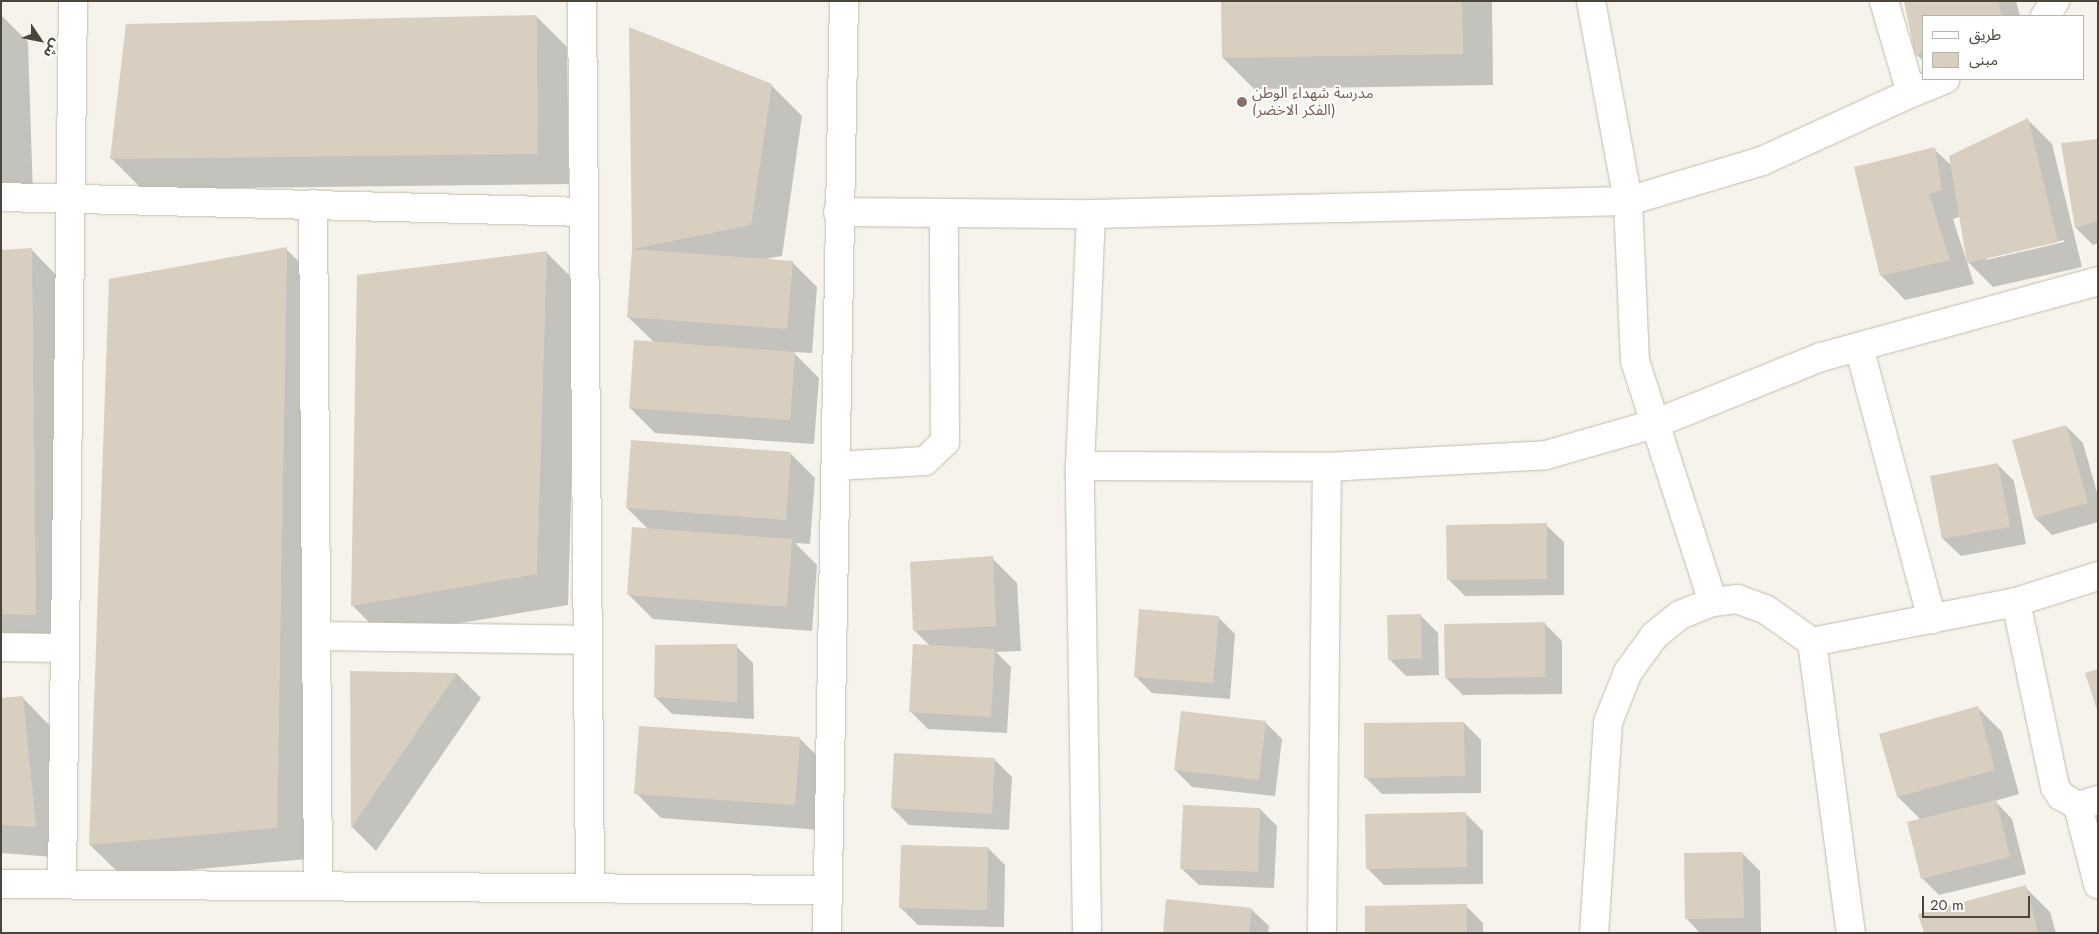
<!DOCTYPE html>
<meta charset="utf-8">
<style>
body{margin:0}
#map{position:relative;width:2099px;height:934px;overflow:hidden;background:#f6f3ec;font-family:Jost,"Noto Sans Arabic",sans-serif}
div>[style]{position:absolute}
.shadow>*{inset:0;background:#0003}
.building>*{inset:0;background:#d8cfc1}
.roads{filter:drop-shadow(0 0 1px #c2bbae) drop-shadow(0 0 1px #c2bbae)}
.minor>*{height:28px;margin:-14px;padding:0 14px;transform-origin:14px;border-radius:14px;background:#fff}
.dots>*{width:14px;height:14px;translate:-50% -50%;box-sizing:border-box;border:2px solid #fff;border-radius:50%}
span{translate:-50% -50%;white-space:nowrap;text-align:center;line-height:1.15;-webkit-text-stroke:4px #fff;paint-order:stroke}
.education-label{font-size:15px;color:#785e54}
.left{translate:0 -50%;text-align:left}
.frame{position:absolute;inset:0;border:2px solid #4b4439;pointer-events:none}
.legend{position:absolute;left:1922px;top:15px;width:162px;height:65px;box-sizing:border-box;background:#fff;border:1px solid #b7b4b0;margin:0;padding:6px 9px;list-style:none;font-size:15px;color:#4b4439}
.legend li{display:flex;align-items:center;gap:10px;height:25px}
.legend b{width:25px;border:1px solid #b7b4b0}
.north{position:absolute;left:15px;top:15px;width:50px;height:50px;-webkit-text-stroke:4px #fff;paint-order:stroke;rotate:124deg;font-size:14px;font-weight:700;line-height:20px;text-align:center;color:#4b4439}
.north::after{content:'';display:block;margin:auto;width:18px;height:22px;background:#4b4439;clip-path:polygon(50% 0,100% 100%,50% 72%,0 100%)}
.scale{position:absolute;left:1922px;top:896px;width:108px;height:22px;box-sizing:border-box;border:2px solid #4b4439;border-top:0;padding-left:6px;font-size:15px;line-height:18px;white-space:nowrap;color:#4b4439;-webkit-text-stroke:4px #fff;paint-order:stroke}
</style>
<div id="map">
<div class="shadow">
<i style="clip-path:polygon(1222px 1px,1492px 1px,1493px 85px,1254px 89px,1223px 58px)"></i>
<i style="clip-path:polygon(1905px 1px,2016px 1px,2020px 16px,1923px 16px,1923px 61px,1916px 54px)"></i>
<i style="clip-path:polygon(1px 15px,28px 42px,33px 196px,1px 195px)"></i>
<i style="clip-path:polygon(536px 16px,567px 47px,569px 184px,142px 189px,111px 158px)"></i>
<i style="clip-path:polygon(771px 85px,802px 116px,782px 256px,765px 259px,792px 262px,817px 287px,812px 353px,793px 352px,819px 378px,814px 444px,655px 433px,630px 408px,655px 343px,628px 317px,633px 249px)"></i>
<i style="clip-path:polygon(evenodd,2028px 120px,2052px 144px,2082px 267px,1993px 287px,1968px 262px,1961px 216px,1953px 219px,1974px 284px,1905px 300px,1881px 275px,1934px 149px,1952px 166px,2028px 120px,2064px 240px,2064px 242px,1986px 260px,1986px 257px,2064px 240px)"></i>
<i style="clip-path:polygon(2098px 140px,2098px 243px,2093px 245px,2076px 228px)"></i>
<i style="clip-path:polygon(31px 249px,62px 281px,66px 646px,1px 644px,1px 251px)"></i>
<i style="clip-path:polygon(286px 249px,317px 280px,307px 859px,122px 876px,90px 845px)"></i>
<i style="clip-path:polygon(546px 252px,577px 283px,568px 605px,383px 636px,352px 605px)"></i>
<i style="clip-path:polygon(2066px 426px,2083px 443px,2098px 496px,2098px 522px,2052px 535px,2035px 518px)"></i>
<i style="clip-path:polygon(791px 454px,815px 478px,810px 544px,795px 543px,817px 565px,812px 631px,653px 619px,628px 594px,648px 529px,627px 508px)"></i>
<i style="clip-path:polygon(1997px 464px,2014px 481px,2026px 544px,1961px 556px,1943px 539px)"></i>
<i style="clip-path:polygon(1546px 525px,1564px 542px,1564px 595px,1465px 596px,1448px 579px)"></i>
<i style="clip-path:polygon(992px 558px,1017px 583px,1021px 651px,996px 652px,1011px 667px,1007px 733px,928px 729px,911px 712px,930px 646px,915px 631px)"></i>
<i style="clip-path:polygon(1421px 616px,1438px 633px,1439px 675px,1406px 676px,1389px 659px)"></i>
<i style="clip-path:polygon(1218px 617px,1235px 634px,1230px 699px,1152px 693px,1135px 676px)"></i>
<i style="clip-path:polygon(1544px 623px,1562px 641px,1562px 694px,1463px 695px,1446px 678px)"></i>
<i style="clip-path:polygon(736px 646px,753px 663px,754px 719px,672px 714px,655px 697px)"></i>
<i style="clip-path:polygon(352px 672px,457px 674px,481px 698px,376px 851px,352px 827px)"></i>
<i style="clip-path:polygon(22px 697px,53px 729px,67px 858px,1px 853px,1px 699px)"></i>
<i style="clip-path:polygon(1978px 708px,2002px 732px,2019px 794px,1995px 801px,2012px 819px,2026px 874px,1939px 895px,1922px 878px,1921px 820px,1898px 797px)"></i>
<i style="clip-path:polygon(1265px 722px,1282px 739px,1275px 796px,1192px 787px,1175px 770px)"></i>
<i style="clip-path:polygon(1464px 723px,1481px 740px,1481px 793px,1382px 794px,1365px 777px)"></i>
<i style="clip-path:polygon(800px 739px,825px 763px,820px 830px,661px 818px,636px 793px)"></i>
<i style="clip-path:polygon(994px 759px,1012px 777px,1009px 830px,909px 825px,892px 808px)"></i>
<i style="clip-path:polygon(1260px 809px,1277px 826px,1274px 888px,1199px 885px,1181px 868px)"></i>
<i style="clip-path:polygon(1466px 814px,1483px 831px,1483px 884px,1384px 885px,1367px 868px)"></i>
<i style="clip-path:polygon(988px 848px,1005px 865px,1004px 927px,918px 925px,901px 908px)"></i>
<i style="clip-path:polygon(1743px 854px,1760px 871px,1761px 933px,1700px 933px,1686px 918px)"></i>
<i style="clip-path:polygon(2025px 887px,2050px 912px,2056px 933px,1925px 933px)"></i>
<i style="clip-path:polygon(1466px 906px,1483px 923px,1483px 933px,1367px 933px)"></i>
<i style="clip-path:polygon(1251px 909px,1269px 926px,1268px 933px,1164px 933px)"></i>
</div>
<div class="building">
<i style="clip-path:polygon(1221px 1px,1462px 1px,1463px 54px,1222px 58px)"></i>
<i style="clip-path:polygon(1904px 1px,1998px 1px,2002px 16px,1923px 16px,1923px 53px,1915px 55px)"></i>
<i style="clip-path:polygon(537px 15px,538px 154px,110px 159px,126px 24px)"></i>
<i style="clip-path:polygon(629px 27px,772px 84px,751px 225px,632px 249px,793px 261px,787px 329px,627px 317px,632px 249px)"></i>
<i style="clip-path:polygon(2028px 118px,2058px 242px,1967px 263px,1949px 156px)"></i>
<i style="clip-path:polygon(2098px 139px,2098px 221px,2075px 228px,2061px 143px)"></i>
<i style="clip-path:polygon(1935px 147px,1942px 190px,1929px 194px,1950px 260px,1880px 276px,1854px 167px)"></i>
<i style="clip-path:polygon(287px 247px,277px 828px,89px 845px,109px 279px)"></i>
<i style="clip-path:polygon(32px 248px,36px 615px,1px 614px,1px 250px)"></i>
<i style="clip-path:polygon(547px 251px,537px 574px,351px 606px,357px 275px)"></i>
<i style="clip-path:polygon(634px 340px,795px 352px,790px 420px,629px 408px)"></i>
<i style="clip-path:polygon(2066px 425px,2088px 503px,2034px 518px,2012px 440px)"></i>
<i style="clip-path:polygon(631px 440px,791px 452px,786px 520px,626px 508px)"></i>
<i style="clip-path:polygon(1998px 463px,2010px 527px,1942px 539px,1930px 476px)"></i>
<i style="clip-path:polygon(1547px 523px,1547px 579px,1447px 580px,1446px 525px)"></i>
<i style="clip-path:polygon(632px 527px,792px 539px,787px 607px,627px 595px)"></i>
<i style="clip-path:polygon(993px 556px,996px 626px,913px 631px,910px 562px)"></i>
<i style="clip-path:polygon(1139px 609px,1219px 616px,1213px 683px,1134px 677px)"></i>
<i style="clip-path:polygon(1421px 614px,1422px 658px,1388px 660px,1387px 615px)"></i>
<i style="clip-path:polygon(1545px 622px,1545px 677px,1445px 678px,1444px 624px)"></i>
<i style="clip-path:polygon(737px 644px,737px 702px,654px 697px,655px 645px)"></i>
<i style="clip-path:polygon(913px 644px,995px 649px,991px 717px,909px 712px)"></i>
<i style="clip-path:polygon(2098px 669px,2098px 710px,2097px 710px,2085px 673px)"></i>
<i style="clip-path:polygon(350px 671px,457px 673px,351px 828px)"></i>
<i style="clip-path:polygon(23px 696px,36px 827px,1px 825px,1px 698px)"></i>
<i style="clip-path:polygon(1978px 706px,1995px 770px,1897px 797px,1879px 734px)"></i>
<i style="clip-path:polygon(1181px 711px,1266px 721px,1259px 780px,1174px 770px)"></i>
<i style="clip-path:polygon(1464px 722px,1465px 776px,1364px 778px,1364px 723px)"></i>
<i style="clip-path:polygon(639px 726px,800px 737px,795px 805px,634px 794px)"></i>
<i style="clip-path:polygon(894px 753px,995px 758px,992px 814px,891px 808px)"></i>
<i style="clip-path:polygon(1996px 800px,2010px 857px,1921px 879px,1907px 822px)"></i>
<i style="clip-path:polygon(1183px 805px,1260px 808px,1258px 872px,1180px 869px)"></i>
<i style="clip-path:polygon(1466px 812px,1467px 867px,1366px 869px,1365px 814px)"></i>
<i style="clip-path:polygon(901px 845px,988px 847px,987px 910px,899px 908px)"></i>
<i style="clip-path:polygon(1743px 852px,1744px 918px,1685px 919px,1684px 853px)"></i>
<i style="clip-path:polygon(2026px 885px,2038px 933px,1924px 933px,1918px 914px)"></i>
<i style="clip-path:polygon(1166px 899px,1252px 908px,1249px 933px,1163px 933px)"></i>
<i style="clip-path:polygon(1467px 904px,1467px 933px,1365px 933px,1365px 906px)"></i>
</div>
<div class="roads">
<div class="minor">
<i style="left:582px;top:1px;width:887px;rotate:89.48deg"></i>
<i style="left:1591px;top:1px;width:203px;rotate:79.5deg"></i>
<i style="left:1628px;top:201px;width:160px;rotate:87.5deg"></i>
<i style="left:1635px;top:361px;width:253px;rotate:72.1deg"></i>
<i style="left:1713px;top:602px;width:24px;rotate:-7deg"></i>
<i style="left:1737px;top:599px;width:30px;rotate:20deg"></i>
<i style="left:1765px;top:609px;width:57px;rotate:35.1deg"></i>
<i style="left:1812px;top:642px;width:208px;rotate:-11.1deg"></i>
<i style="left:2016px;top:602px;width:86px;rotate:-17.6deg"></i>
<i style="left:2045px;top:16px;width:18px;rotate:-56deg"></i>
<i style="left:1911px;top:93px;width:37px;rotate:-22deg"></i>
<i style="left:1px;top:197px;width:583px;rotate:1.47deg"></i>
<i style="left:313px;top:204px;width:682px;rotate:89.58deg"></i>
<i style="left:838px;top:212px;width:253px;rotate:0.5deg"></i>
<i style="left:1091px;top:214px;width:537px;rotate:-1.39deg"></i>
<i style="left:1628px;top:201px;width:140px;rotate:-16.6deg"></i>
<i style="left:1762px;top:161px;width:164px;rotate:-24.5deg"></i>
<i style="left:1911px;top:93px;width:96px;rotate:-106.4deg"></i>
<i style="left:1859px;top:347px;width:282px;rotate:75deg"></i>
<i style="left:836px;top:466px;width:89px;rotate:-3.2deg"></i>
<i style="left:925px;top:461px;width:28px;rotate:-44deg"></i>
<i style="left:945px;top:442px;width:229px;rotate:-90.3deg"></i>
<i style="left:1080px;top:466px;width:247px;rotate:0.2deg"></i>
<i style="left:1327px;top:467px;width:219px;rotate:-3.1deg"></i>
<i style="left:1546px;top:455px;width:112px;rotate:-16deg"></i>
<i style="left:1654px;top:424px;width:180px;rotate:-21.9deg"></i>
<i style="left:1821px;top:357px;width:287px;rotate:-15.3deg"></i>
<i style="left:2016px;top:602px;width:189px;rotate:78.1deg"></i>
<i style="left:2055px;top:787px;width:11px;rotate:56deg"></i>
<i style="left:2061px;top:796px;width:20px;rotate:30deg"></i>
<i style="left:2078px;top:806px;width:21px;rotate:-17deg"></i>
<i style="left:316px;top:636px;width:272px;rotate:0.8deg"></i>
<i style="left:1812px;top:642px;width:294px;rotate:82.4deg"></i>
<i style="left:1px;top:647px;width:63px;rotate:0.9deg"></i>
<i style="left:2078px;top:806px;width:81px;rotate:75.6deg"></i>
<i style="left:1px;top:884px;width:826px;rotate:0.42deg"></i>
<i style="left:62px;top:884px;width:883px;rotate:-89.29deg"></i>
<i style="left:827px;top:933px;width:932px;rotate:-88.96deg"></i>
<i style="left:1087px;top:933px;width:467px;rotate:-90.9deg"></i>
<i style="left:1080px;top:466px;width:252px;rotate:-87.5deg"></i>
<i style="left:1322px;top:933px;width:466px;rotate:-89.4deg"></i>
<i style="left:1594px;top:933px;width:211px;rotate:-86.2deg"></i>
<i style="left:1608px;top:722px;width:54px;rotate:-68.2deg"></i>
<i style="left:1628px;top:672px;width:46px;rotate:-53.9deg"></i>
<i style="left:1655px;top:635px;width:32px;rotate:-39deg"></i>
<i style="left:1680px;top:615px;width:35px;rotate:-22deg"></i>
</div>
</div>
<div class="dots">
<i style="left:1242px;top:102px;background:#8d6e63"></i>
</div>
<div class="education-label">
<span class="left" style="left:1252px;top:102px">مدرسة شهداء الوطن<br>(الفكر الاخضر)</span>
</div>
<div class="frame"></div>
<ul class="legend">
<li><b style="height:6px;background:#fff"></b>طريق</li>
<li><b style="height:14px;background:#d8cfc1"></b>مبنى</li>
</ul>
<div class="north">ش</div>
<div class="scale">20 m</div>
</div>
